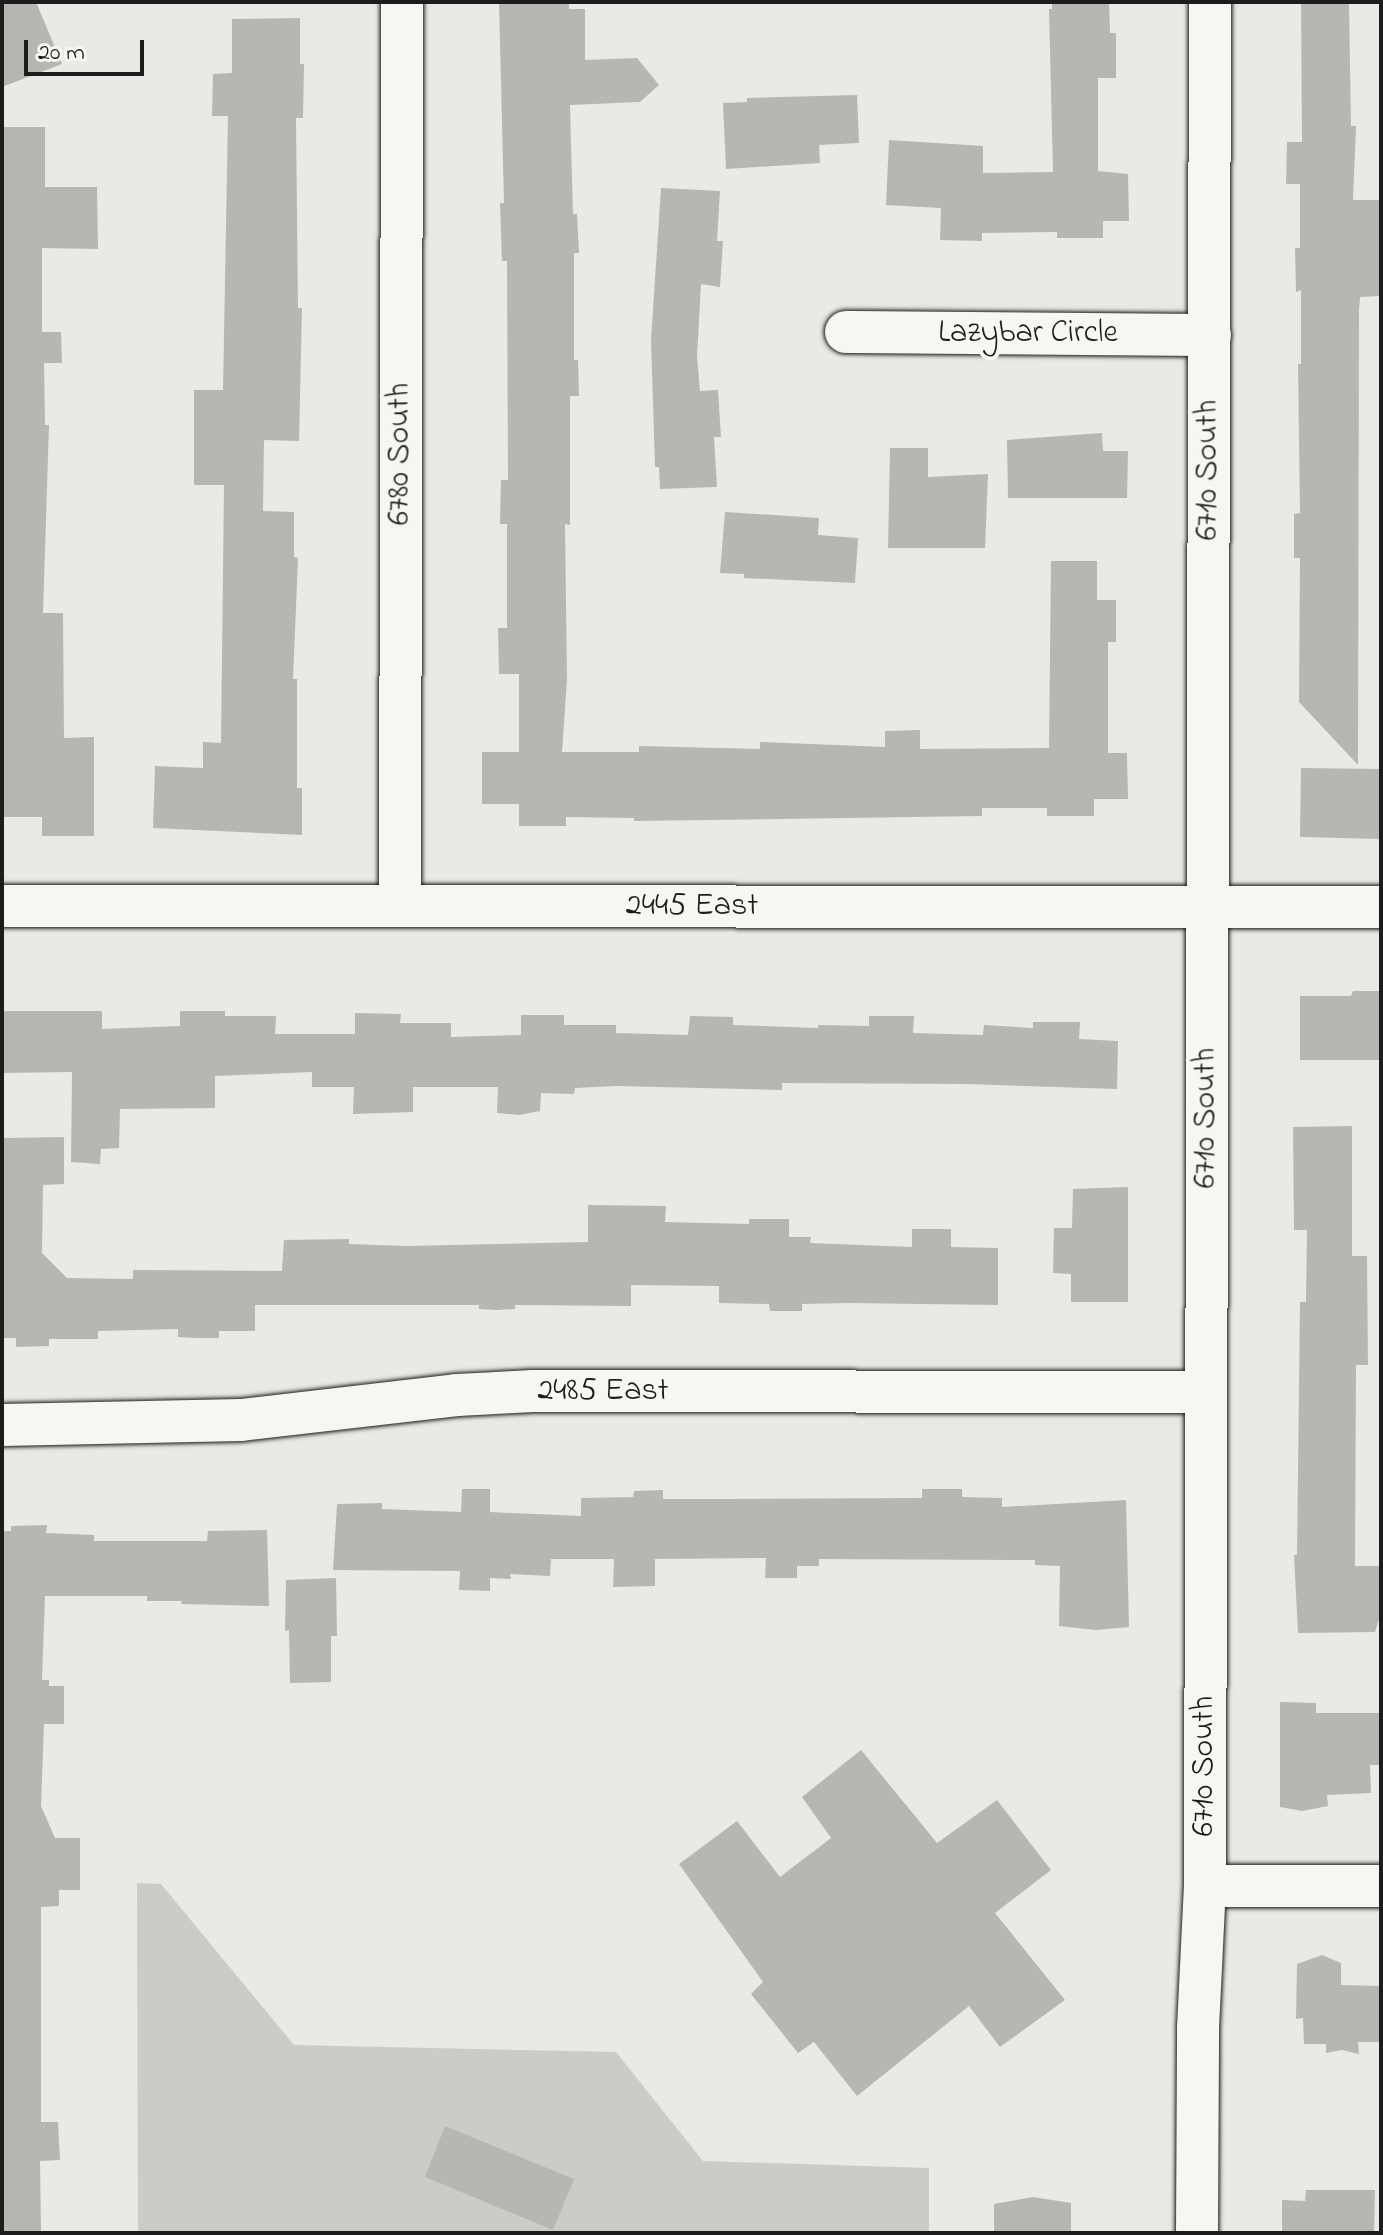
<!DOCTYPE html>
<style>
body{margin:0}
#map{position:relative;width:1383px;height:2235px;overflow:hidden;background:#e9e9e5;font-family:"Indie Flower",sans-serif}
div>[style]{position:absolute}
.green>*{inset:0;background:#cbcbc7}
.building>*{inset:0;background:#b6b6b3}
.roads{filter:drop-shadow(0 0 2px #1c1c1c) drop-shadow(0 0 2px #1c1c1c)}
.minor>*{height:42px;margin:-21px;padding:0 21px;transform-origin:21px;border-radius:21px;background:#f6f6f2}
span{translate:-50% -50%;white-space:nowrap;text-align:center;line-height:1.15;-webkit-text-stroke:8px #f6f6f2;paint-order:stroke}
.street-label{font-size:32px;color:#1c1c1c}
.frame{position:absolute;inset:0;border:4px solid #1c1c1c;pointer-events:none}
.scale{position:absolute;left:24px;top:40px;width:120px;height:36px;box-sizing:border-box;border:4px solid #1c1c1c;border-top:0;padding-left:10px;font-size:24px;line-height:28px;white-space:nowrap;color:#1c1c1c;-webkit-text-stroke:6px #f6f6f2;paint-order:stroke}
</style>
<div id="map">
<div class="green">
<i style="clip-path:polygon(137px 1883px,161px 1884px,294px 2045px,616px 2052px,703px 2161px,929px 2168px,929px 2233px,138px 2233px)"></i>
</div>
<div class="building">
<i style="clip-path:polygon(2px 2px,36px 2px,62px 64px,2px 87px)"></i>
<i style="clip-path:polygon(499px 2px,569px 2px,569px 9px,585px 9px,585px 60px,637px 58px,659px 85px,640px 102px,570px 105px,573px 214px,577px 214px,579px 253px,574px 253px,574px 360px,578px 360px,579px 396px,570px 396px,570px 525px,565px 524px,567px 679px,562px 752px,639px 752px,639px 746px,760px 749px,760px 742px,885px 747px,885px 731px,920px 730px,920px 749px,1049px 748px,1051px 561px,1097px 561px,1097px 600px,1116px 600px,1116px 642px,1108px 642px,1108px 753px,1127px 753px,1128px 799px,1094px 799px,1094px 816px,1047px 816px,1047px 808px,982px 808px,982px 816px,634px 821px,634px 818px,566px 817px,566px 826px,519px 826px,519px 804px,482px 804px,482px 752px,519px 752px,519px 674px,499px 674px,498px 628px,507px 628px,507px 524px,500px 524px,501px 480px,508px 480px,507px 261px,502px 261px,500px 203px,504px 203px)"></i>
<i style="clip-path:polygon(1052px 2px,1109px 2px,1110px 33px,1116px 33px,1116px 78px,1098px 78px,1098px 171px,1128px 174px,1129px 221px,1103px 221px,1103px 238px,1057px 238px,1057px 232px,982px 233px,982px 241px,940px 240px,941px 208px,886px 205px,889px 140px,983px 146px,983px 173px,1053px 172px,1049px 9px,1052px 9px)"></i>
<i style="clip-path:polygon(1301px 2px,1349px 2px,1351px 126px,1356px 126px,1353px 200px,1381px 200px,1381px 296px,1360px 297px,1359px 311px,1358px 765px,1299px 702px,1300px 558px,1294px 558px,1294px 514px,1300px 513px,1298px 364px,1301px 364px,1301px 290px,1296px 292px,1295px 248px,1300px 248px,1300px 184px,1286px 184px,1287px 142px,1302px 142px)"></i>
<i style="clip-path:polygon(300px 18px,300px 64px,304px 64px,303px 118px,296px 118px,298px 308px,302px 308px,299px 441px,264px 440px,263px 511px,294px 512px,294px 557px,298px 558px,293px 679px,297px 679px,297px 788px,302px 788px,302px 835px,153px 828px,155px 766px,203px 768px,203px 742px,221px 743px,224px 485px,194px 485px,194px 390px,223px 390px,228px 116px,212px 116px,213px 74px,232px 73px,232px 19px)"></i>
<i style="clip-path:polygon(857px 95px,859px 143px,819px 145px,820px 163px,726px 169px,723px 103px,747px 102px,747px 98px)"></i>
<i style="clip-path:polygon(2px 127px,45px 127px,45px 187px,97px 187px,98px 249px,42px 248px,42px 332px,61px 332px,62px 363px,44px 363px,45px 425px,49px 425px,43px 613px,63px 613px,64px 738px,94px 737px,94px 836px,42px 836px,42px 817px,2px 817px)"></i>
<i style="clip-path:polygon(661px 188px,720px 191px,717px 241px,723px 241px,720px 287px,701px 284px,697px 356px,700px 391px,718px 390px,721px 437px,714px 437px,717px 487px,660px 489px,659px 467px,655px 467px,651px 340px)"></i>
<i style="clip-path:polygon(1102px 433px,1103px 451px,1128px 451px,1127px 498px,1008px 498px,1007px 440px)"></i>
<i style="clip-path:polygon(890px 448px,928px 448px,928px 477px,988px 474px,985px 548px,888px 548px)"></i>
<i style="clip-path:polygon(725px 512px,819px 518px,818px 535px,858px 538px,855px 583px,744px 578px,744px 574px,720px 573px)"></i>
<i style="clip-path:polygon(1301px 768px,1381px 769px,1381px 839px,1300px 837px)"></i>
<i style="clip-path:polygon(1353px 991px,1381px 991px,1381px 1060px,1300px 1060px,1300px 996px,1351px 996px)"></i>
<i style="clip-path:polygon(2px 1011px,102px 1011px,102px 1029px,180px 1026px,180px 1011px,225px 1011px,225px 1016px,276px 1016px,275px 1034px,355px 1034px,355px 1013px,401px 1014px,400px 1023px,451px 1023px,451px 1037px,521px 1035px,521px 1015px,564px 1015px,564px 1025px,616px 1025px,616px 1033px,688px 1035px,690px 1016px,733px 1017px,733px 1025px,818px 1028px,818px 1025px,869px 1026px,869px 1016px,914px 1016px,913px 1033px,983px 1035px,984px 1025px,1033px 1028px,1033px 1022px,1080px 1022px,1079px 1039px,1118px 1041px,1117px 1089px,967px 1084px,782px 1083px,782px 1090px,616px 1086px,575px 1088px,574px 1094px,541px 1093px,540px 1111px,519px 1115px,497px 1113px,498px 1087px,413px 1087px,413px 1112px,353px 1114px,354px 1087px,312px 1087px,312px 1072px,215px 1076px,215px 1108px,120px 1109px,119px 1148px,101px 1149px,100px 1164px,71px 1162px,72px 1072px,2px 1073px)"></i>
<i style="clip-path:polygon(1352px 1126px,1352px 1256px,1367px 1256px,1368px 1365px,1356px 1365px,1355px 1566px,1379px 1566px,1380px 1616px,1375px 1632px,1298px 1633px,1294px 1555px,1297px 1555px,1300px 1302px,1306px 1302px,1307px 1230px,1294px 1230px,1293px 1127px)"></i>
<i style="clip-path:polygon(64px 1137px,64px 1184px,43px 1185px,42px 1253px,67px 1278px,133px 1279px,133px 1270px,282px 1271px,284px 1240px,349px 1239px,349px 1244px,407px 1246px,588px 1242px,588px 1205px,666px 1206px,665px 1222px,749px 1224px,749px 1219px,789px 1219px,789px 1237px,811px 1237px,810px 1243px,912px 1247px,912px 1229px,951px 1229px,951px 1247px,998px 1248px,998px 1305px,849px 1303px,802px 1304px,802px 1311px,770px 1311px,769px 1304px,719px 1303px,719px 1286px,631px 1285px,631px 1306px,515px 1305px,515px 1309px,497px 1310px,479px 1309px,479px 1305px,255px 1305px,255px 1331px,219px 1331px,219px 1338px,198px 1338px,178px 1337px,178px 1329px,98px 1331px,98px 1339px,49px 1339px,49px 1346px,16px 1347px,16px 1338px,2px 1338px,2px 1138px)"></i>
<i style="clip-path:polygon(1128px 1187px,1128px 1302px,1071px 1302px,1071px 1274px,1053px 1273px,1054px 1228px,1072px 1228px,1073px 1189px)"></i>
<i style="clip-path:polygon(462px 1489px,490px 1489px,490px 1512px,581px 1516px,581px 1498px,633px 1497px,634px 1491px,663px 1490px,663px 1499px,731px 1499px,922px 1498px,922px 1489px,962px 1489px,962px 1497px,1002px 1498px,1002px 1507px,1126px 1500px,1129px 1627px,1096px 1630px,1059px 1626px,1060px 1566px,1035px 1565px,1035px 1560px,819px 1559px,819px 1566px,797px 1566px,797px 1578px,765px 1578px,766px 1558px,655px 1559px,655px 1586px,613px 1587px,614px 1559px,551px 1559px,550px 1576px,510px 1574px,511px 1579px,490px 1578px,490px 1591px,459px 1590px,460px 1571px,333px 1570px,337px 1504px,382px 1503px,382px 1509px,461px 1512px)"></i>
<i style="clip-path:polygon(47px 1525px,46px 1533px,94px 1535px,94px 1541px,207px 1541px,208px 1531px,267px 1530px,269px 1606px,181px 1604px,182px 1601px,147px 1601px,147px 1596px,45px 1596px,42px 1680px,49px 1680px,49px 1686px,64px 1686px,64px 1724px,44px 1724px,41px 1806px,55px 1838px,80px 1838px,80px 1890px,59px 1890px,59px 1906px,41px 1907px,41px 2122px,58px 2122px,60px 2160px,40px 2161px,41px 2233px,2px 2233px,2px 1531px,11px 1531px,11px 1526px)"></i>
<i style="clip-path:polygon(336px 1578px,337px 1636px,331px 1636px,331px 1682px,290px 1683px,289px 1630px,285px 1631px,286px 1580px)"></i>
<i style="clip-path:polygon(1280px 1702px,1316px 1703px,1316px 1713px,1381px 1713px,1381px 1765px,1370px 1765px,1371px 1793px,1327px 1795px,1328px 1806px,1302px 1811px,1280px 1807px)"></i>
<i style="clip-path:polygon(861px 1750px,937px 1843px,997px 1800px,1051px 1870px,995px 1913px,1065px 2000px,1000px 2047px,969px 2006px,857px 2096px,814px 2042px,798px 2053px,751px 1994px,763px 1982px,679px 1864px,737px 1821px,780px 1877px,831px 1838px,802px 1797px)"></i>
<i style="clip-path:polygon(1322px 1955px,1341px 1963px,1341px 1985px,1381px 1986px,1381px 2042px,1358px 2042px,1359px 2054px,1342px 2050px,1326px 2053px,1326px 2044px,1304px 2044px,1303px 2018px,1296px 2019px,1297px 1964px)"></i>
<i style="clip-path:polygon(445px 2126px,574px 2179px,553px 2230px,425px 2177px)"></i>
<i style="clip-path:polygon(1306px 2190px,1375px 2190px,1374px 2233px,1282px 2233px,1282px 2200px,1305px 2201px)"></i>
<i style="clip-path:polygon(1033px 2197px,1071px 2203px,1071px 2233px,994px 2233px,994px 2204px)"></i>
</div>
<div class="roads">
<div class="minor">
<i style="left:846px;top:332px;width:364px;rotate:0.5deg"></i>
<i style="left:2px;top:906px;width:1379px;rotate:0.04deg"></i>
<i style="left:400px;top:906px;width:904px;rotate:-89.87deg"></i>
<i style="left:2px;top:1425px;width:239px;rotate:-1.2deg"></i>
<i style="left:241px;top:1420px;width:217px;rotate:-6.6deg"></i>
<i style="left:457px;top:1395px;width:76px;rotate:-3deg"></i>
<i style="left:533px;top:1391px;width:673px;rotate:0.09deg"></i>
<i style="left:1205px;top:1886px;width:176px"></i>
<i style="left:1197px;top:2233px;width:205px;rotate:-89.7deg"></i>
<i style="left:1198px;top:2028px;width:142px;rotate:-87.2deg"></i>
<i style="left:1205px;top:1886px;width:1884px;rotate:-89.85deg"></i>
</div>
</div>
<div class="street-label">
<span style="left:1028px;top:334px">Lazybar Circle</span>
<span style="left:401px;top:454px;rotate:-90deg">6780 South</span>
<span style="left:1209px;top:470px;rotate:-90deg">6710 South</span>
<span style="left:692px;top:907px">2445 East</span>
<span style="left:1207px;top:1118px;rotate:-90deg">6710 South</span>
<span style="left:603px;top:1392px">2485 East</span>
<span style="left:1205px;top:1766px;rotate:-90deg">6710 South</span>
</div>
<div class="frame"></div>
<div class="scale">20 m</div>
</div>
